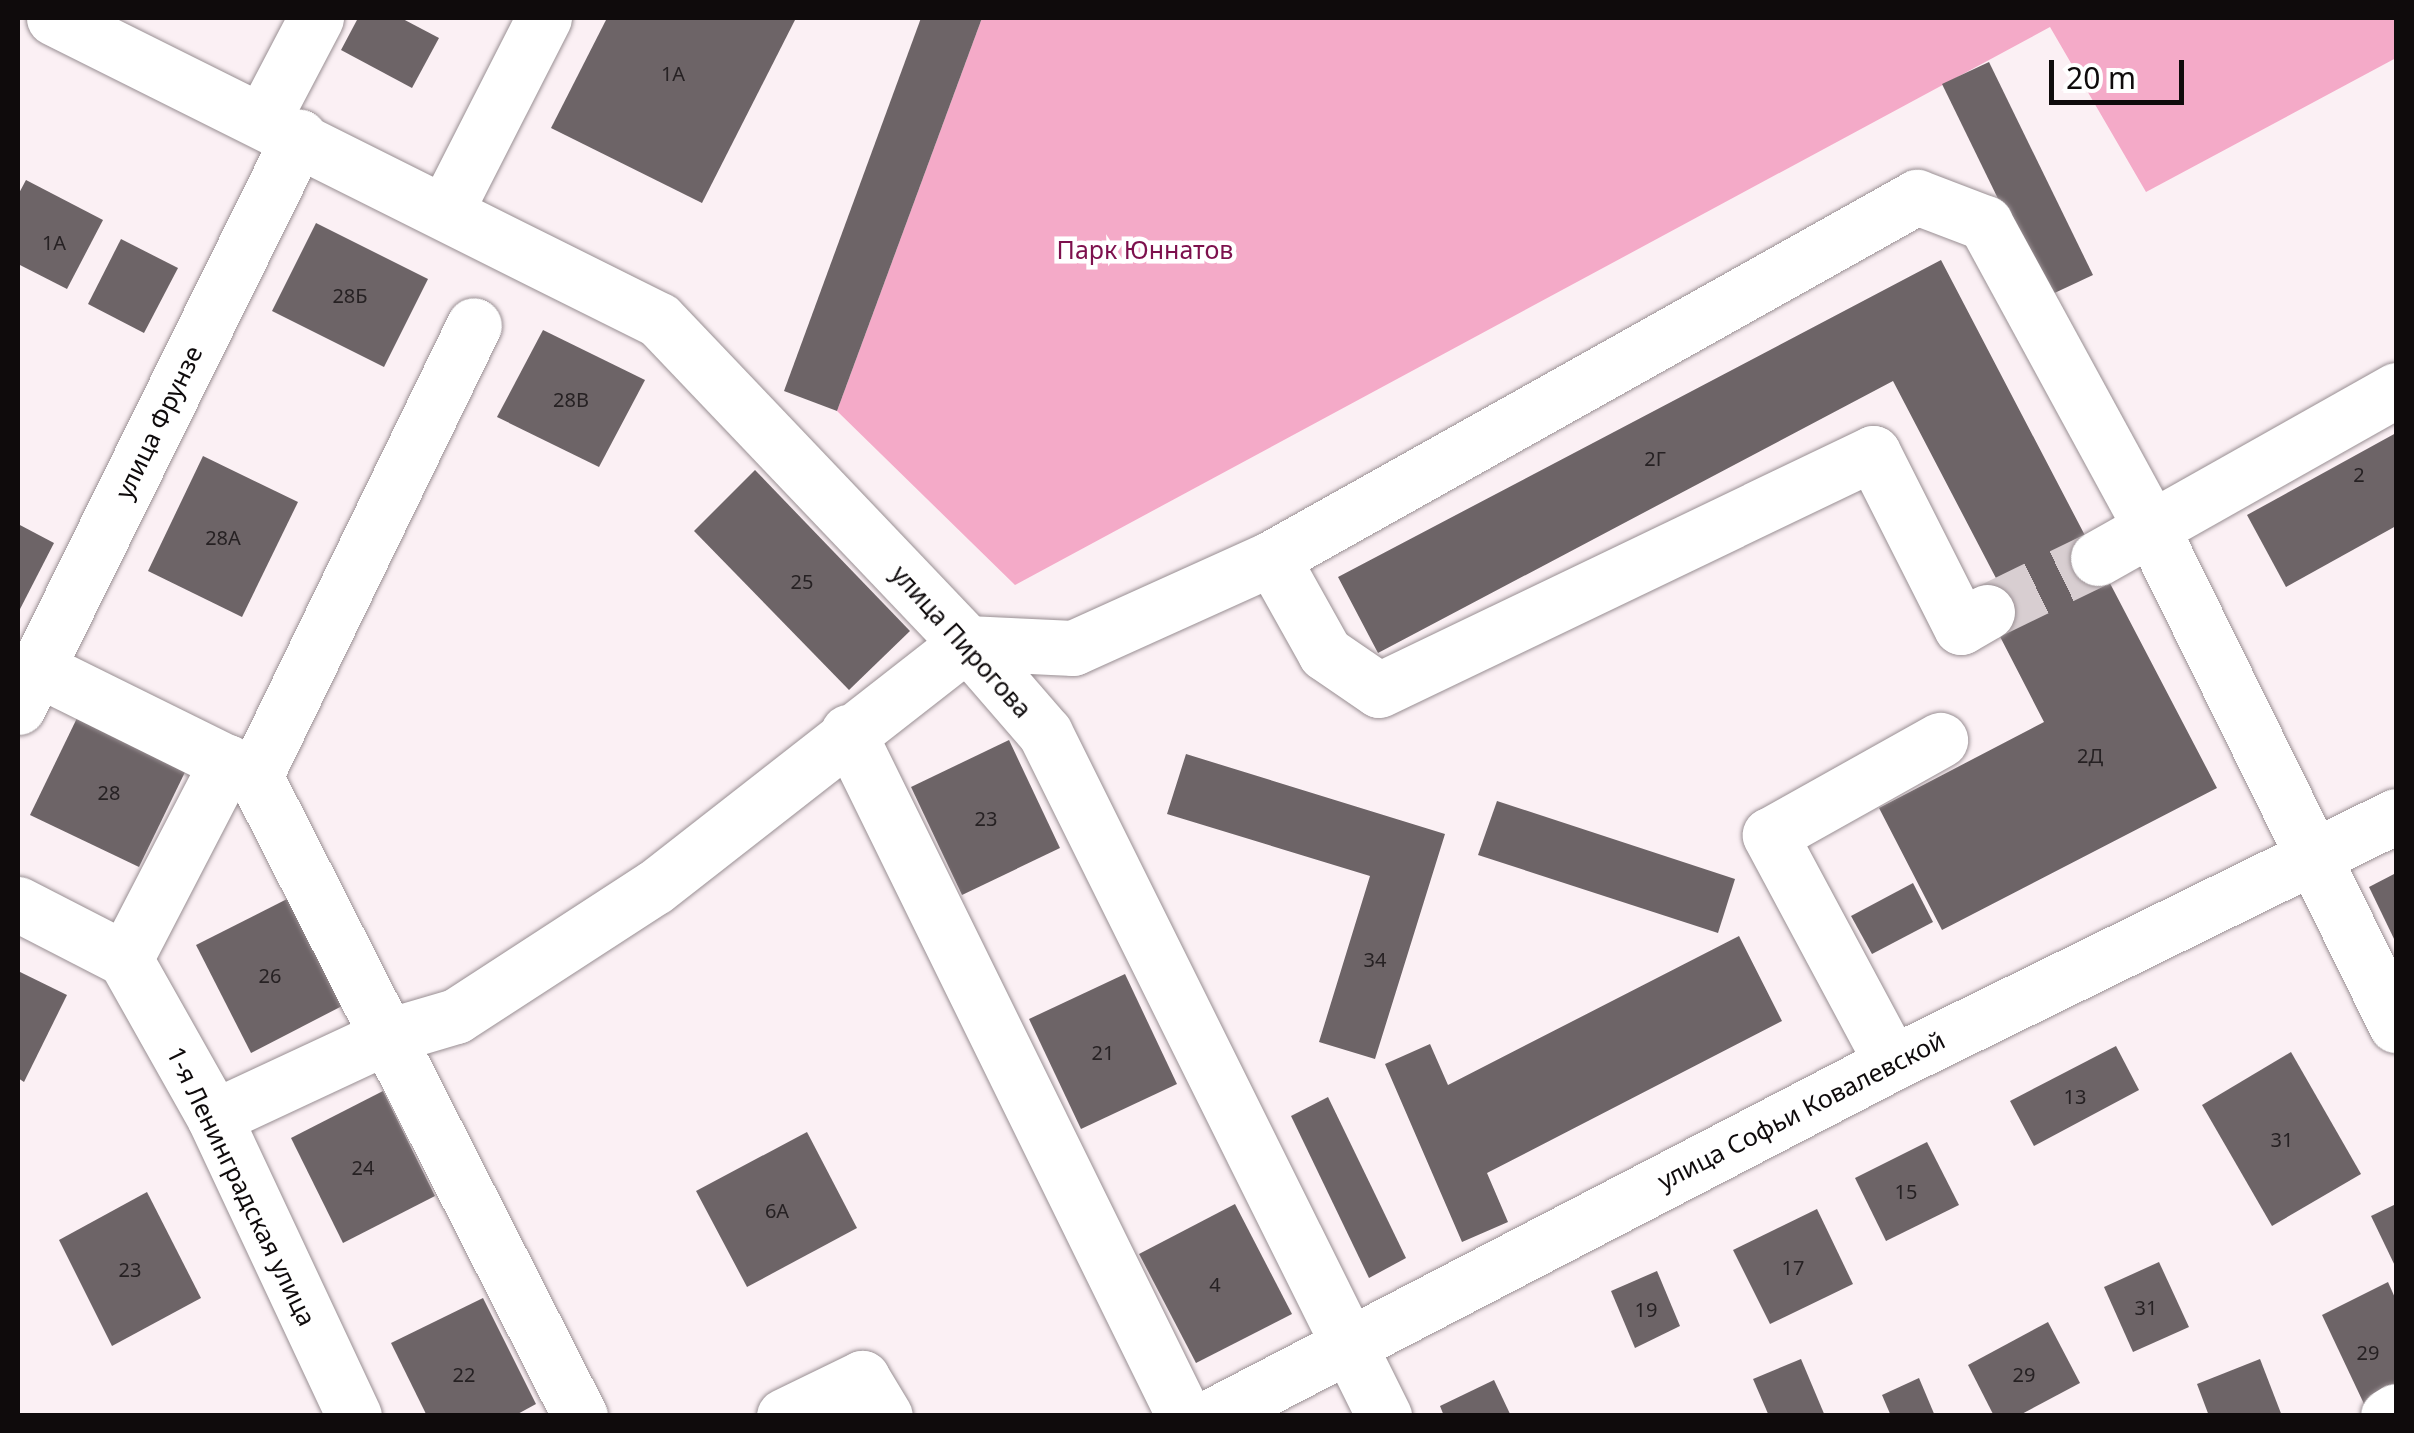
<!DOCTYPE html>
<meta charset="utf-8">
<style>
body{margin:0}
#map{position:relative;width:2414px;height:1433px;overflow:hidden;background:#fbf0f4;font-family:"Noto Sans",sans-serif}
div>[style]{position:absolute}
.green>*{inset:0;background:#f4aac8}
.building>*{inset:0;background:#6d6467}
.minor-tunnel>*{height:55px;margin-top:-27.5px;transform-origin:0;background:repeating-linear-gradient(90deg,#d8ced1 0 55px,transparent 0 83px)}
.roads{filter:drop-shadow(0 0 2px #998f93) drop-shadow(0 0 2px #998f93)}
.minor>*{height:55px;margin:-27.5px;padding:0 27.5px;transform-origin:27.5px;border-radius:27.5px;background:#fff}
span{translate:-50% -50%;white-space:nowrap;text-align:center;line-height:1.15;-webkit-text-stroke:9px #fff;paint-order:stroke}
.number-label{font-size:20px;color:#262123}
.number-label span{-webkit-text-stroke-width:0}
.park-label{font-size:25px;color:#7d104d}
.street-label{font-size:25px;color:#0f0b0c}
.frame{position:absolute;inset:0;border:20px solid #0f0b0c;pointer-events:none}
.scale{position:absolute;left:2049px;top:60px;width:135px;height:45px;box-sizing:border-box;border:5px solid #0f0b0c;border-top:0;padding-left:12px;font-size:30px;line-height:35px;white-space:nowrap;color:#0f0b0c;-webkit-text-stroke:8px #fff;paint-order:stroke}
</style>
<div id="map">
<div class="green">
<i style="clip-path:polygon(982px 18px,2396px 18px,2396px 58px,2146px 192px,2050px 27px,1015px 585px,837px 411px)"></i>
</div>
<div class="building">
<i style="clip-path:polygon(358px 18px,401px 18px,439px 38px,412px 88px,341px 50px)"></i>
<i style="clip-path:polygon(607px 18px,796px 18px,702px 203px,551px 128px)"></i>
<i style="clip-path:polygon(921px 18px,982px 18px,837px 411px,784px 391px)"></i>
<i style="clip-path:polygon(1989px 62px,2093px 275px,2046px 297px,1942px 84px)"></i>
<i style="clip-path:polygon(26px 180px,103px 220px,67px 289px,18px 264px,18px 195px)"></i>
<i style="clip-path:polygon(316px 223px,428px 279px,384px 367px,272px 311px)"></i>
<i style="clip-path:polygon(121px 239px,178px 268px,144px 333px,88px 304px)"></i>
<i style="clip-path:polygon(1941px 260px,2217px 788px,1942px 930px,1879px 808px,2044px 722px,1977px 592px,1998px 582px,1893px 381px,1378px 653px,1338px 577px)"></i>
<i style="clip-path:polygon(543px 330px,645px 380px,599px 467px,497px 417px)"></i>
<i style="clip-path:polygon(2396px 433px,2396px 526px,2286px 587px,2247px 515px)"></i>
<i style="clip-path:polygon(203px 456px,298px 502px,242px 617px,148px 571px)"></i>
<i style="clip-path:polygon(755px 470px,910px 631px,849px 690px,694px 531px)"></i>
<i style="clip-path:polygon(18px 524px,54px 543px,18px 613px)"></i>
<i style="clip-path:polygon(78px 716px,187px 768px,139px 867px,30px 815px)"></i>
<i style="clip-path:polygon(1009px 740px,1060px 848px,962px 895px,911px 787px)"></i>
<i style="clip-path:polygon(1186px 754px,1445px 834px,1375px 1059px,1319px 1042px,1370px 876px,1167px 814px)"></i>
<i style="clip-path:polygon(1497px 801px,1735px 879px,1718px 933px,1478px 855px)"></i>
<i style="clip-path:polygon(2396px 873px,2396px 943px,2369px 887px)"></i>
<i style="clip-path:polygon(1913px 883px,1933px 922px,1872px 954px,1851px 916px)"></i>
<i style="clip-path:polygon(289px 898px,344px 1005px,251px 1053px,196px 945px)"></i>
<i style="clip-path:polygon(1739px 936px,1782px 1021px,1487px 1173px,1508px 1222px,1462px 1242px,1385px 1064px,1430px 1044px,1448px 1085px)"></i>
<i style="clip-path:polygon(18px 971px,67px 995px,24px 1082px,18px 1078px)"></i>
<i style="clip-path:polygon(1125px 974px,1177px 1084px,1081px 1129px,1029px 1019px)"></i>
<i style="clip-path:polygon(2116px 1046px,2139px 1090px,2034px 1146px,2010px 1101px)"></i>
<i style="clip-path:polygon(2291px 1052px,2361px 1174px,2272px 1226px,2202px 1105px)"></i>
<i style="clip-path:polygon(383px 1091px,435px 1196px,343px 1243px,291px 1138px)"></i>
<i style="clip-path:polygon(1328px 1097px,1406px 1258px,1369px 1278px,1291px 1116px)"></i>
<i style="clip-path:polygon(807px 1132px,857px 1228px,747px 1287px,696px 1191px)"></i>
<i style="clip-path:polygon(1927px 1142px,1959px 1205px,1886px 1241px,1855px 1178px)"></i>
<i style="clip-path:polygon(147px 1192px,201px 1298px,112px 1346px,59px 1240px)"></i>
<i style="clip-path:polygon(1235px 1204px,1292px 1314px,1196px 1363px,1139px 1254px)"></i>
<i style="clip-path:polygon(2396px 1204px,2396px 1268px,2371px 1216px)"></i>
<i style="clip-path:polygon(1817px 1209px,1853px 1284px,1770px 1324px,1733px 1250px)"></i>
<i style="clip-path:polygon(2159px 1262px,2189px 1327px,2133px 1352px,2104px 1287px)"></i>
<i style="clip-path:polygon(1657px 1271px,1680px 1326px,1635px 1348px,1611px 1291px)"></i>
<i style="clip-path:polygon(2388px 1282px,2396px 1300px,2396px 1390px,2365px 1406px,2322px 1315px)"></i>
<i style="clip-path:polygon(483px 1298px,536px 1404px,514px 1416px,427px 1416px,391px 1343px)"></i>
<i style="clip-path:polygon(2048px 1322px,2080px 1383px,2018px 1416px,1994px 1416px,1968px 1365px)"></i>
<i style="clip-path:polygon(1801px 1359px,1825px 1416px,1769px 1416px,1753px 1379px)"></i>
<i style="clip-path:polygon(2260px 1359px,2282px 1416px,2209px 1416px,2197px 1384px)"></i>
<i style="clip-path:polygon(1919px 1378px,1935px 1416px,1891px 1416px,1882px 1395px)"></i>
<i style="clip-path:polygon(1494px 1380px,1511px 1416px,1444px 1416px,1440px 1406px)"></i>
</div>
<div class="minor-tunnel">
<i style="left:1987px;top:612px;width:123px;rotate:-25.9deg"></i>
</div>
<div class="roads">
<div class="minor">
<i style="left:54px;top:18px;width:676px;rotate:26.53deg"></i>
<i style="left:659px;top:320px;width:446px;rotate:46.4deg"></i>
<i style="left:967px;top:643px;width:119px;rotate:49.1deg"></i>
<i style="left:1045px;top:733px;width:763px;rotate:63.6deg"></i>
<i style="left:263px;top:119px;width:114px;rotate:-62.3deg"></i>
<i style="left:445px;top:212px;width:218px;rotate:-63deg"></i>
<i style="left:1272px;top:558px;width:109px;rotate:60.8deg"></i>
<i style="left:1325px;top:653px;width:65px;rotate:34.4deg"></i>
<i style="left:1379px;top:690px;width:548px;rotate:-25.63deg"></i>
<i style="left:1873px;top:453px;width:195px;rotate:63.2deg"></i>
<i style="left:1961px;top:627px;width:30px;rotate:-30deg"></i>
<i style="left:2098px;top:558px;width:342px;rotate:-29.4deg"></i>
<i style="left:36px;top:668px;width:244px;rotate:26.3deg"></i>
<i style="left:255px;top:776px;width:718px;rotate:63.08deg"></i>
<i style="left:18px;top:707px;width:636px;rotate:-63.76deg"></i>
<i style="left:848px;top:732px;width:762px;rotate:63.84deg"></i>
<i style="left:18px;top:904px;width:120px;rotate:27.2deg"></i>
<i style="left:125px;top:959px;width:181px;rotate:60.6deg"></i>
<i style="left:214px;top:1117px;width:330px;rotate:64.9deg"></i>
<i style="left:125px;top:959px;width:222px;rotate:-62.6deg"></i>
<i style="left:227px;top:762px;width:31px;rotate:27deg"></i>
<i style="left:255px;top:776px;width:501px;rotate:-64.1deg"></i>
<i style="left:1892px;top:1063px;width:259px;rotate:-118.2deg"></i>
<i style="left:1770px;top:835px;width:195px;rotate:-29.2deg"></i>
<i style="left:214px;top:1117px;width:192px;rotate:-25deg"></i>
<i style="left:388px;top:1036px;width:71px;rotate:-16.4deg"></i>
<i style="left:456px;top:1016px;width:237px;rotate:-33deg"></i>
<i style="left:655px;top:887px;width:396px;rotate:-38deg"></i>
<i style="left:967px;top:643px;width:106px;rotate:2.7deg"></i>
<i style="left:1073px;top:648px;width:218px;rotate:-24.3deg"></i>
<i style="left:1272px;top:558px;width:739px;rotate:-29.24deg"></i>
<i style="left:1917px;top:197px;width:73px;rotate:20.9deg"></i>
<i style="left:1985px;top:223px;width:349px;rotate:61.4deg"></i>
<i style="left:2152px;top:529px;width:553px;rotate:63.81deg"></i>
<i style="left:784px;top:1416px;width:87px;rotate:-26deg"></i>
<i style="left:862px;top:1378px;width:44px;rotate:58.8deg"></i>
<i style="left:1212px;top:1416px;width:766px;rotate:-27.43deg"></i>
<i style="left:1892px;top:1063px;width:561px;rotate:-26.11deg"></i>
<i style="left:2388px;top:1416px;width:9px;rotate:-32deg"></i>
</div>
</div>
<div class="number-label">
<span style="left:673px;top:73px">1А</span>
<span style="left:54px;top:242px">1А</span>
<span style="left:350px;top:295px">28Б</span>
<span style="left:571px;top:399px">28В</span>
<span style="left:1655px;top:458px">2Г</span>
<span style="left:2359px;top:474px">2</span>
<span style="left:223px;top:537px">28А</span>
<span style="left:802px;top:581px">25</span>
<span style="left:2090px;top:755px">2Д</span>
<span style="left:109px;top:792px">28</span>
<span style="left:986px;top:818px">23</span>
<span style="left:1375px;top:959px">34</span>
<span style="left:270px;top:975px">26</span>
<span style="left:1103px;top:1052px">21</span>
<span style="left:2075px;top:1096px">13</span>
<span style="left:2282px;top:1139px">31</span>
<span style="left:363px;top:1167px">24</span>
<span style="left:1906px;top:1191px">15</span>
<span style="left:777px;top:1210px">6А</span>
<span style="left:1793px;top:1267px">17</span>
<span style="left:130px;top:1269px">23</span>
<span style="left:1215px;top:1284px">4</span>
<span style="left:2146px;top:1307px">31</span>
<span style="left:1646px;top:1309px">19</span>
<span style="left:2368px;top:1352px">29</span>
<span style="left:464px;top:1374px">22</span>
<span style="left:2024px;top:1374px">29</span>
</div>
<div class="park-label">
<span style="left:1145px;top:249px">Парк Юннатов</span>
</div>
<div class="street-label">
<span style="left:158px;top:422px;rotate:-64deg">улица Фрунзе</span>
<span style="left:962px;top:641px;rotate:48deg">улица Пирогова</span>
<span style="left:1801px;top:1110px;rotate:-27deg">улица Софьи Ковалевской</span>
<span style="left:242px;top:1186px;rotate:64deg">1-я Ленинградская улица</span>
</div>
<div class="frame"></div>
<div class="scale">20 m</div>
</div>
